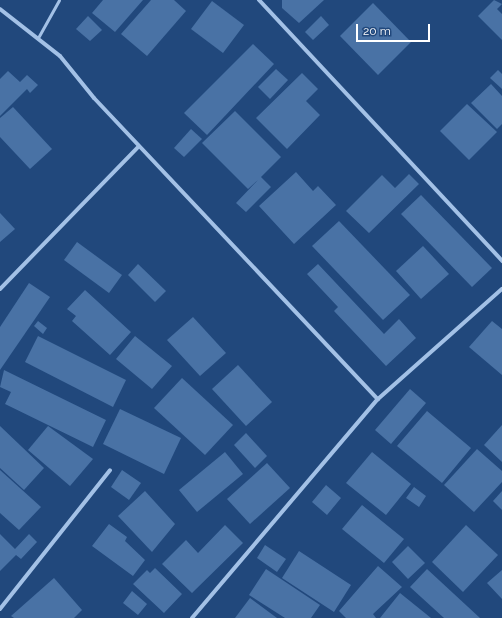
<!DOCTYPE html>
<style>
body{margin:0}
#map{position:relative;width:502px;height:618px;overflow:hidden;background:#21487c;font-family:Raleway,sans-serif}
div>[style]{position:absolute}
.building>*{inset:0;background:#4972a5}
.service>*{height:3px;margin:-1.5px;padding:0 1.5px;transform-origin:1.5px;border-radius:1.5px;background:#a3c1e6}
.minor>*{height:4px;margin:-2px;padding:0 2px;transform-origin:2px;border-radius:2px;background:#a3c1e6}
span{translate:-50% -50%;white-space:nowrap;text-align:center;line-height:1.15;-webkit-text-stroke:3px #21487c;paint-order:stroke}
.scale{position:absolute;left:356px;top:24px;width:74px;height:18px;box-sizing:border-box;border:2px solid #fff;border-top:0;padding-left:5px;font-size:12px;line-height:14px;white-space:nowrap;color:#fff;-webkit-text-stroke:3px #21487c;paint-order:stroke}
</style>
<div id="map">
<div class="building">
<i style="clip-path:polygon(103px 0,143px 0,115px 32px,92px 13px)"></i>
<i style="clip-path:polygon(151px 0,174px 0,186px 11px,147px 56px,121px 34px)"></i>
<i style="clip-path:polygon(282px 0,324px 0,299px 23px,282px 8px)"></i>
<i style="clip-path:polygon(494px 0,502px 4px,497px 9px,502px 14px,502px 40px,478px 16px)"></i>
<i style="clip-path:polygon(212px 1px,244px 25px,223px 53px,191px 29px)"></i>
<i style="clip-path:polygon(373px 3px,411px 42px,378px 75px,340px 36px)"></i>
<i style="clip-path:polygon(88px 16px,102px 30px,90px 41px,76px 29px)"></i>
<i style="clip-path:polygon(321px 16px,329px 25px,313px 40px,305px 32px)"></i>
<i style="clip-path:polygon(253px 44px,274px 64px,207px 135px,184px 113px)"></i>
<i style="clip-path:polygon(276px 69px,288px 80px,270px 99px,258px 87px)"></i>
<i style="clip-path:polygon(498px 70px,502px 74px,502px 89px,490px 78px)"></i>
<i style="clip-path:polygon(8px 71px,20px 82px,27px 75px,38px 85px,30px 93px,27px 89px,0 116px,0 79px)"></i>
<i style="clip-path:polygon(302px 73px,318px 89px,306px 101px,320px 115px,287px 149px,256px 118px)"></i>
<i style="clip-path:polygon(491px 84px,502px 96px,502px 124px,497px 129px,471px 103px)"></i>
<i style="clip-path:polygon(467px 104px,497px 132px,469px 160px,440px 131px)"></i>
<i style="clip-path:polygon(13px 107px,52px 149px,30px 169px,0 137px,0 118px)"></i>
<i style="clip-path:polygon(235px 111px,281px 157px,261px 177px,271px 187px,246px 212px,236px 203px,258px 180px,248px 189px,202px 143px)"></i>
<i style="clip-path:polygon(191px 129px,202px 139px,184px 157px,174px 148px)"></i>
<i style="clip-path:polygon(296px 172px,313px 191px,318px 186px,336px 205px,294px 244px,259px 206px)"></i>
<i style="clip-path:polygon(409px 174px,419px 184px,369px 233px,346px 211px,382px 175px,395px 188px)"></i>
<i style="clip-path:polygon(421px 195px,492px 268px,472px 287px,401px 214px)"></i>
<i style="clip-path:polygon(0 213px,15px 229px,0 242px)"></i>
<i style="clip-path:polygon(339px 221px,410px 295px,383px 320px,312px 246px)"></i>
<i style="clip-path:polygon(77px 242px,122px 275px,109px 293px,64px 260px)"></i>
<i style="clip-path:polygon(423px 246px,449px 274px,421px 299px,396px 271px)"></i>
<i style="clip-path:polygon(138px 264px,166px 291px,155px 302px,128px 275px)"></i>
<i style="clip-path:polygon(318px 264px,384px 334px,399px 319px,416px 338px,386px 366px,334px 311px,338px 307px,307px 274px)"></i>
<i style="clip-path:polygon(29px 283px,50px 297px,0 370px,0 327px)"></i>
<i style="clip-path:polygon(85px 290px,131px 332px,110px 355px,72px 321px,76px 316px,67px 309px)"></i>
<i style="clip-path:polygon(193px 317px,226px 353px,200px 376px,167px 340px)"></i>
<i style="clip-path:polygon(38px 321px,47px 328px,43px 334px,34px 326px)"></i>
<i style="clip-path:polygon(492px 321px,502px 329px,502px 375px,469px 347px)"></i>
<i style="clip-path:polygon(38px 336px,126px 380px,113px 407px,25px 362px)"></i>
<i style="clip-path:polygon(135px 336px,172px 366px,152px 389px,116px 359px)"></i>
<i style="clip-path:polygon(238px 365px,272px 402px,246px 426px,212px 389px)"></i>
<i style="clip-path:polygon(4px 370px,106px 420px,93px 447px,5px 404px,11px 392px,0 387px)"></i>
<i style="clip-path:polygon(182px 378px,233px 425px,205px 455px,154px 408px)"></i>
<i style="clip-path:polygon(410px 389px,426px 403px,391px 444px,375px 430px)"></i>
<i style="clip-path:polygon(120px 409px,181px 438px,164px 474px,103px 444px)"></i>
<i style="clip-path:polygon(427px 411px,471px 448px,442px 483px,397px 446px)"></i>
<i style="clip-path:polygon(502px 425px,502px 462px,484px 445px)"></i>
<i style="clip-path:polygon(0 426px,44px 468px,24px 490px,0 468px)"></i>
<i style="clip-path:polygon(48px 426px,93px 459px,70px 486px,28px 450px)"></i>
<i style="clip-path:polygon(246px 433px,267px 456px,255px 468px,234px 445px)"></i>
<i style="clip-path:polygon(477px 449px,502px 471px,502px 482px,474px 512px,444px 485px)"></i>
<i style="clip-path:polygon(225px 452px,243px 474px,197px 512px,179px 490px)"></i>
<i style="clip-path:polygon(372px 452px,411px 484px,386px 515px,346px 483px)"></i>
<i style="clip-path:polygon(267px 463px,290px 488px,250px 524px,227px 499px)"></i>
<i style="clip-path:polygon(0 470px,41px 507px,19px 530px,0 513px)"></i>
<i style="clip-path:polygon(122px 470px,141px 483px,129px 500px,111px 487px)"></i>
<i style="clip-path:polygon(326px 485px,341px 498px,327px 515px,312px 502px)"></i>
<i style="clip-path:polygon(414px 487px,426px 496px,419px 507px,406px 498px)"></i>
<i style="clip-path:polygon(145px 491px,175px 524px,152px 552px,118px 516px)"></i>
<i style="clip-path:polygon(502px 491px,502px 510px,493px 501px)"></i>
<i style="clip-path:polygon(362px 505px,404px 539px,384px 563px,342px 529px)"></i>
<i style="clip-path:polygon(109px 524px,127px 537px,125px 541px,145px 560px,133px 576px,92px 546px)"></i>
<i style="clip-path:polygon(225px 525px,243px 543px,192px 593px,162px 564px,186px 540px,198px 553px)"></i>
<i style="clip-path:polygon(466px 525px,498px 555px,463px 592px,432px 562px)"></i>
<i style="clip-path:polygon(0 534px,15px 549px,29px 534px,37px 542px,21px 559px,16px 555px,0 571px)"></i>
<i style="clip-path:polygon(265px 545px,286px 559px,277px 572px,257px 558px)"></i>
<i style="clip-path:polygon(408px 546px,425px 563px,408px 579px,392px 562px)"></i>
<i style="clip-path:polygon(299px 551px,351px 585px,334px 612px,282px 578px)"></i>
<i style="clip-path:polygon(378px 566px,402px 587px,373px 614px,376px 618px,346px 618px,339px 611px)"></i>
<i style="clip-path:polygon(155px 568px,182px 594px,164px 613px,133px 584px,147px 570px,150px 573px)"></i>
<i style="clip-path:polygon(266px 569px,320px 605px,311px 618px,285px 618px,249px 595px)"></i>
<i style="clip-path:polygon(427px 569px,480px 618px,444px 618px,410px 587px)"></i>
<i style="clip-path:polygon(502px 570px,502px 599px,487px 583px)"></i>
<i style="clip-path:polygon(54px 578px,82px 610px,74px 618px,14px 618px,11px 616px)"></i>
<i style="clip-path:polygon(132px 591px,147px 604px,138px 615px,123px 603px)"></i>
<i style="clip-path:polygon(400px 593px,431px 618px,380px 618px)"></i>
<i style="clip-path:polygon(250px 598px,277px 618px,235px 618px)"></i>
</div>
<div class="service">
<i style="left:39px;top:36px;width:41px;rotate:-60.9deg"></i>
</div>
<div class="minor">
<i style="left:259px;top:0;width:357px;rotate:47deg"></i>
<i style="left:0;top:9px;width:76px;rotate:38.1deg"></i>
<i style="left:60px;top:56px;width:54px;rotate:51deg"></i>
<i style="left:94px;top:98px;width:414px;rotate:46.7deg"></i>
<i style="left:0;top:289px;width:199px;rotate:-45.8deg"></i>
<i style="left:0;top:609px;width:177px;rotate:-51.6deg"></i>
<i style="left:192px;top:618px;width:287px;rotate:-49.7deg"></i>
<i style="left:378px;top:399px;width:166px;rotate:-41.6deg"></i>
</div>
<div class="scale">20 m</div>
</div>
